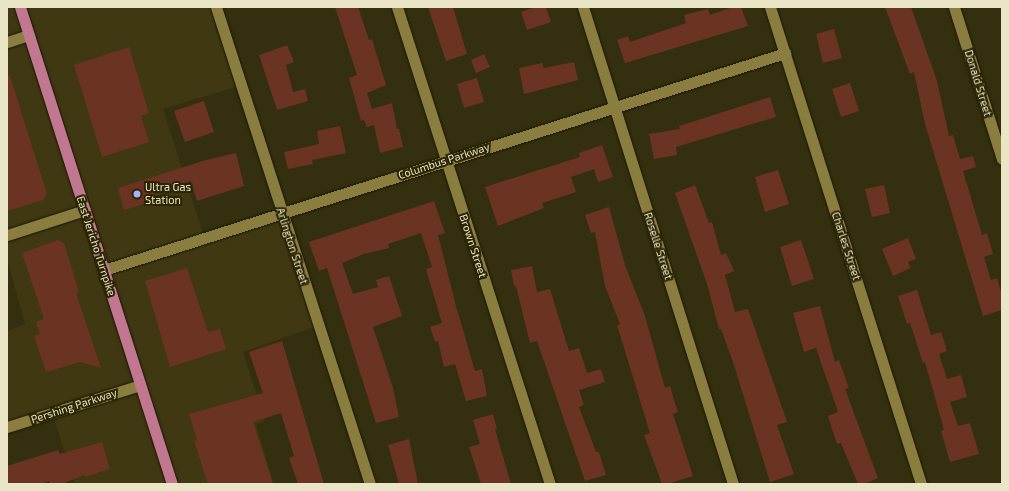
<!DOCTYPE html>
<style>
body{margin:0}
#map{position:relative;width:1009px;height:491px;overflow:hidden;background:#342f0e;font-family:"Exo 2",sans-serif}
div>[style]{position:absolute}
.built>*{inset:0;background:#3f3812}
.building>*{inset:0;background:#6b3422}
.roads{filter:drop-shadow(0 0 1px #1a1704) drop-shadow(0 0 1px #1a1704)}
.minor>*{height:11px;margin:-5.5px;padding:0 5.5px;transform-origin:5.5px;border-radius:5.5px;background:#897e40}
.primary>*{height:11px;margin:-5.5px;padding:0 5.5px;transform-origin:5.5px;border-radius:5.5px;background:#c0778f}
.dots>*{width:11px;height:11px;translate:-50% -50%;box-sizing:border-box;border:2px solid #2b2504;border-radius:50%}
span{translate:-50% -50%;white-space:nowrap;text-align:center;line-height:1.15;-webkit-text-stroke:4px #2b2504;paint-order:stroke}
.street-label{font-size:11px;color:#eae5c6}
.poi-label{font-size:11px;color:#eae5c6}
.left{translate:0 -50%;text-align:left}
.frame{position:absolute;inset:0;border:8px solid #eae5c6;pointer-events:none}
</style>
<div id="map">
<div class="built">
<i style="clip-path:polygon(7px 7px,216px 7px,239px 86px,163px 109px,204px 237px,277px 214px,314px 327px,243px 352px,265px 421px,256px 425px,274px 484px,75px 484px,52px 413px,7px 427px,7px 331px,25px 324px,7px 259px)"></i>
</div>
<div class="building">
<i style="clip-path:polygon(335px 7px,358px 7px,369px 40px,372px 39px,386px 85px,367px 93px,372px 109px,392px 103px,397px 129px,399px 129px,403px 147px,380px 153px,374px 125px,367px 127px,364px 120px,361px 121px,349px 78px,357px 75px)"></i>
<i style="clip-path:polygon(428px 7px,453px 7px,467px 54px,446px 61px)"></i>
<i style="clip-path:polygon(536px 7px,546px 7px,551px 22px,527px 30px,521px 12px)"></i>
<i style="clip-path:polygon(733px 7px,741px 7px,748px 26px,625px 63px,617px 40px,628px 36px,630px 42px,686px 23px,684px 15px,708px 9px,710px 15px)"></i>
<i style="clip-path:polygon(885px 7px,911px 7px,937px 81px,949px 136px,953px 135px,960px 159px,973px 156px,976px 167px,963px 171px,982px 235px,987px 233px,993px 254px,984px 257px,991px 280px,997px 278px,1002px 295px,1002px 310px,983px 316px,925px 124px,914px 72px,910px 74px)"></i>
<i style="clip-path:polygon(834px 29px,842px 58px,823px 63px,816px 34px)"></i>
<i style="clip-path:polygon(287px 45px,294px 62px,286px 65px,293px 92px,305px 89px,308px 101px,277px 110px,259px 55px)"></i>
<i style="clip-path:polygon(129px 47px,149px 113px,141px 116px,149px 142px,102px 157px,74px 65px)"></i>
<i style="clip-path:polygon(484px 54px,490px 67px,476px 73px,471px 60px)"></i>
<i style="clip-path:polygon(574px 62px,578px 80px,524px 94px,519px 68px,542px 63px,544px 68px)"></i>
<i style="clip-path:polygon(7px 76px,10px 76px,47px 194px,43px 200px,7px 211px)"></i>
<i style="clip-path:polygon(477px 78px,484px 102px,464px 108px,457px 84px)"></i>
<i style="clip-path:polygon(850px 83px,859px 111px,841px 117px,832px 89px)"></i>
<i style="clip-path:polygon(770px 97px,776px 117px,676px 147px,677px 155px,654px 159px,649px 134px,680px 129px,679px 126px)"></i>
<i style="clip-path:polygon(204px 101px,214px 132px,185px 142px,174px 111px)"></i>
<i style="clip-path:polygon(340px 126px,346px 153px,312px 160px,313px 164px,288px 169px,284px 152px,319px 144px,317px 131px)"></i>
<i style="clip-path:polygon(602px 145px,613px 177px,598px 182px,594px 169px,571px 177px,576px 192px,542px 203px,544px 208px,498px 226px,485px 187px,580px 157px,579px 153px)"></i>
<i style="clip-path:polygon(236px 153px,244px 186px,197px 201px,191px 181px,154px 192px,157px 200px,124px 210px,118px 188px,206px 160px)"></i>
<i style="clip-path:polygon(778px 170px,789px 204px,765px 212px,755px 177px)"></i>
<i style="clip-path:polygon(695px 185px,709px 223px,712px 222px,721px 255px,726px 253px,734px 271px,725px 275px,735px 312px,748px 309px,787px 422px,777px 425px,794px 474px,770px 482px,733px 362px,721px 329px,719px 329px,707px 284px,675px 193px)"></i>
<i style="clip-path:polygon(884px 185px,890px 213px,872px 217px,865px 189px)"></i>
<i style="clip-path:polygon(434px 201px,445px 233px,438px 235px,456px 306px,475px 371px,482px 369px,487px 396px,466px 401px,455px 364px,444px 367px,438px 341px,435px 342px,430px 327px,442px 323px,426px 269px,432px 267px,421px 233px,388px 244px,389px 248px,364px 254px,342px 263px,353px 294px,378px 287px,376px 280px,389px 276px,402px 316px,373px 327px,393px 388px,399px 417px,376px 423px,327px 268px,319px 271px,309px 242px)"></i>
<i style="clip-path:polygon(609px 207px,625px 265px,645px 316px,665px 388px,670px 386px,675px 403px,678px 412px,673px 414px,693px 476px,667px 484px,662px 484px,644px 435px,650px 433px,617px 325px,620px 324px,605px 286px,595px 232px,591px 233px,585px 215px)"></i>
<i style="clip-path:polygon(908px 238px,916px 259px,908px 262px,911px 268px,893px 276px,882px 249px)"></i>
<i style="clip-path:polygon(58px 240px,64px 243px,79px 292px,76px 293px,101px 368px,80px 362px,46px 372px,34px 336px,40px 334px,36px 322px,44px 319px,22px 253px)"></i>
<i style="clip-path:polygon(801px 240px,814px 279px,792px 286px,780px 247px)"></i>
<i style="clip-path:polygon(532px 266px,537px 292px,550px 289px,569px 351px,579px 348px,587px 373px,601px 369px,605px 382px,579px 390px,584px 405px,579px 407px,596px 452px,599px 452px,606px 475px,585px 481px,537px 341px,530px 343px,516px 286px,514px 286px,511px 270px)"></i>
<i style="clip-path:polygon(187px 268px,208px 332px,220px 329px,226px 349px,170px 367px,145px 281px)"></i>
<i style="clip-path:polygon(917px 290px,931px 335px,941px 332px,947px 351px,939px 354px,947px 379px,961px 375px,967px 397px,950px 402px,958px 426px,970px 423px,979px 454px,950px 462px,941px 431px,944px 430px,925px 362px,923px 363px,910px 323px,907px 324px,898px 296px)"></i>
<i style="clip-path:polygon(820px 306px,835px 362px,839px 360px,849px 388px,845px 389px,878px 478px,864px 484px,858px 484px,841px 443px,837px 444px,828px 416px,838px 412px,816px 348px,804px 352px,793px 313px)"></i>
<i style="clip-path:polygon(282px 341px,324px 484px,298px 484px,289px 458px,294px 456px,281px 413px,253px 422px,273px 484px,208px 484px,194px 441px,197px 440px,189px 414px,263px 393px,249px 352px)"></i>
<i style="clip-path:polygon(493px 414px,497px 429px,495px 429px,511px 484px,481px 484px,469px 447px,480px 444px,473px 420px)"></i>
<i style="clip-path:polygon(409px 439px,418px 484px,399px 484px,388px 445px)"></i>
<i style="clip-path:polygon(102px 442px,110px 469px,85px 477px,84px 475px,62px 484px,50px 484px,49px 481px,41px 484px,7px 484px,7px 466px,58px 450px,60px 454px)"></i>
</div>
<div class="roads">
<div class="minor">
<i style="left:216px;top:7px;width:501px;rotate:72.11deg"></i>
<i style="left:397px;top:7px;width:501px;rotate:72.22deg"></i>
<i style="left:583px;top:7px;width:500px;rotate:72.54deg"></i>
<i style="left:770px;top:7px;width:500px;rotate:72.43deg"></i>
<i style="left:954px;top:7px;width:159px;rotate:72.5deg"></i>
<i style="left:7px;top:42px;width:23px;rotate:-18deg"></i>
<i style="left:7px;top:235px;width:82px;rotate:-17.8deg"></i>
<i style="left:104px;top:270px;width:715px;rotate:-17.67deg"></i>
<i style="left:7px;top:427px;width:139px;rotate:-17.5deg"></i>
</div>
<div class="primary">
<i style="left:20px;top:7px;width:501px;rotate:72.33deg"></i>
</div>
</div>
<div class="dots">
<i style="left:137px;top:194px;background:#a9b0fc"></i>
</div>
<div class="street-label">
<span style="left:978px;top:83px;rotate:73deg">Donald Street</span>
<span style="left:444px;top:161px;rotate:-18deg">Columbus Parkway</span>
<span style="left:96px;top:246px;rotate:72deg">East Jericho Turnpike</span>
<span style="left:292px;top:246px;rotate:72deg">Arlington Street</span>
<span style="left:473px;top:246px;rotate:72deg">Brown Street</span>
<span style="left:658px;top:246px;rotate:72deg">Roselle Street</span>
<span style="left:846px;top:246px;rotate:72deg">Charles Street</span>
<span style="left:74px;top:406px;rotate:-18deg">Pershing Parkway</span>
</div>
<div class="poi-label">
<span class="left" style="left:145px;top:194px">Ultra Gas<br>Station</span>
</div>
<div class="frame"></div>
</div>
